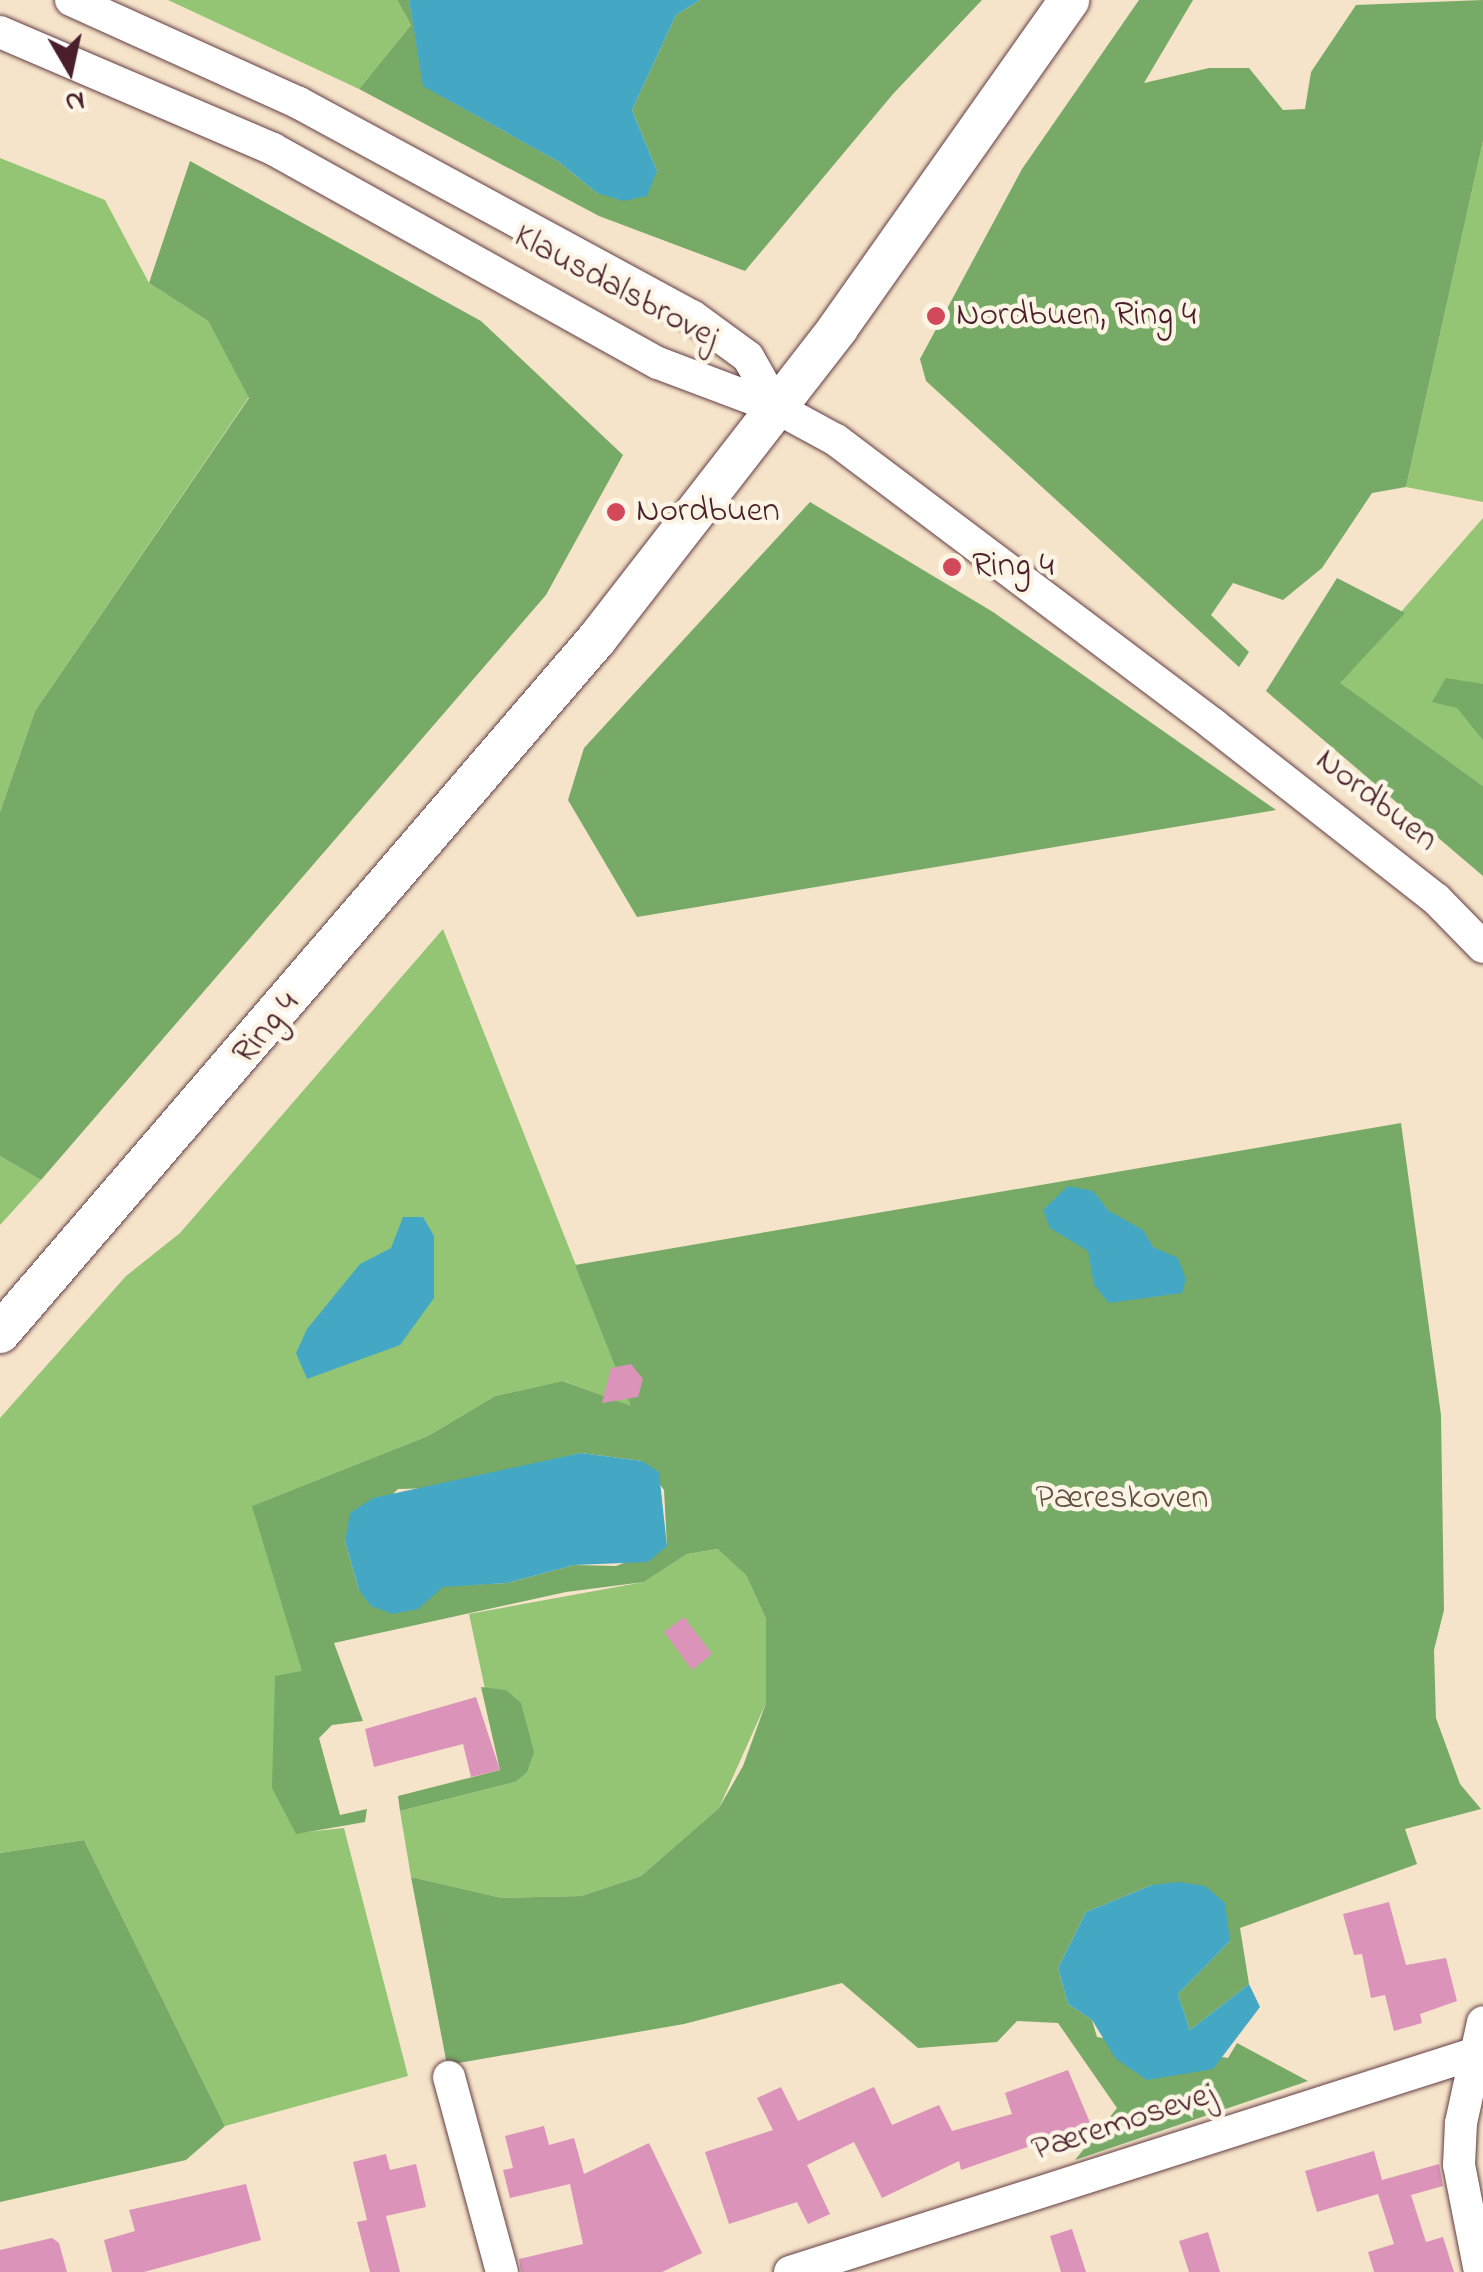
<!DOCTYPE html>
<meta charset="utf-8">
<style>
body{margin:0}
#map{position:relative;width:1483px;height:2272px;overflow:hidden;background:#f6e4ca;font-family:"Indie Flower",sans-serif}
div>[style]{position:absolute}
.green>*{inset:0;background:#93c575}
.forest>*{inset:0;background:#76aa66}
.water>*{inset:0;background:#44a8c4}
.building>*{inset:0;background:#db93b9}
.roads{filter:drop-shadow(0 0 2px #643d43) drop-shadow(0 0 2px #643d43)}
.minor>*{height:32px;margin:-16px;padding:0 16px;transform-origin:16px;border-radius:16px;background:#fff}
.major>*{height:40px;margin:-20px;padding:0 20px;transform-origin:20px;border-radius:20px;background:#fff}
.dots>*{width:28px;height:28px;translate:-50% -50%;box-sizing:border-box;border:5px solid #fcf5e5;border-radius:50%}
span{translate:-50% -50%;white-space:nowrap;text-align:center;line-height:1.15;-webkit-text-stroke:9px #fcf5e5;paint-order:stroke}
.street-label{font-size:35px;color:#4a1f2b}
.poi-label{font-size:35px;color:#4a1f2b}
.left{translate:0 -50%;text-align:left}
.park-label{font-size:35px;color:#605141}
.north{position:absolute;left:20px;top:20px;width:100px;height:100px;-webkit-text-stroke:8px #fcf5e5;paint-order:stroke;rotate:171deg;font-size:28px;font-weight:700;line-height:40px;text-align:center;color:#4a1f2b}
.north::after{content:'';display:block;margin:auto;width:35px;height:45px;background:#4a1f2b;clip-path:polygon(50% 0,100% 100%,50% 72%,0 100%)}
</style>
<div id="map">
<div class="green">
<i style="clip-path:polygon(168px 0,397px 0,411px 25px,359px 89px)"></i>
<i style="clip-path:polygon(1483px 141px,1483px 502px,1406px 487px)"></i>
<i style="clip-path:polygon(0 158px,105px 200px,149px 283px,208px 321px,249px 397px,35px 711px,0 812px)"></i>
<i style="clip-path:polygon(1483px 518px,1483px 786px,1339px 683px)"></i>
<i style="clip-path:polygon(443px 929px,632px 1407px,564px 1381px,495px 1396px,428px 1436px,253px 1506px,303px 1672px,296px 1833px,344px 1828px,408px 2076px,225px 2126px,84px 1840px,0 1853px,0 1418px,126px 1276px,180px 1233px)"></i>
<i style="clip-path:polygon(0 1156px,41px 1180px,0 1225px)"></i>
<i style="clip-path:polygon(719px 1549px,746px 1575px,766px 1619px,769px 1654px,766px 1703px,719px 1808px,641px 1876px,581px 1896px,502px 1898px,411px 1877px,400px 1811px,515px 1782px,506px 1690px,485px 1689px,469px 1614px,644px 1582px,687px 1554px)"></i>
</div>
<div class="forest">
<i style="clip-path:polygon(397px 0,409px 0,424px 86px,559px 162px,597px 193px,657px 171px,632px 110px,676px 15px,700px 0,982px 0,893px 94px,745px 271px,599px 216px,359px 89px,411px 25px)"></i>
<i style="clip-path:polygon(1139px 0,1193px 0,1144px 83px,1209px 68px,1249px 68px,1283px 110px,1305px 109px,1311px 72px,1356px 5px,1483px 0,1483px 141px,1406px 487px,1372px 493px,1322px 568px,1283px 600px,1233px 583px,1211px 615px,1249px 652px,1239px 667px,926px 381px,920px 359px,1022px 169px)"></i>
<i style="clip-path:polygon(190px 161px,481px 321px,623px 455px,546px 595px,41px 1180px,0 1156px,0 812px,35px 711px,249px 398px,208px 321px,149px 283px)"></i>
<i style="clip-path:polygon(810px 502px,993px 612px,1276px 810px,637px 917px,568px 800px,584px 748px)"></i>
<i style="clip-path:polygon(1337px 578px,1405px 613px,1340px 683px,1483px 786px,1483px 876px,1266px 691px)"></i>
<i style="clip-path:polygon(1446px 678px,1483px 684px,1483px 740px,1457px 708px,1432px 702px)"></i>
<i style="clip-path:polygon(evenodd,1401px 1123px,1441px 1415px,1444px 1610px,1434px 1650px,1436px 1718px,1460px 1784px,1481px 1809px,1405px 1829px,1417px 1864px,1240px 1928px,1249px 1984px,1190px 2030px,1178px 1994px,1230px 1941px,1152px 1885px,1086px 1912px,1058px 1968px,1068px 2004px,1092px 2020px,1097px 2037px,1228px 2058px,1237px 2043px,1308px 2081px,1075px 2160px,1117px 2108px,1058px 2023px,1017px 2021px,997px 2042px,918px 2048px,842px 1983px,684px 2024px,447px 2065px,411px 1877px,502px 1898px,581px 1896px,641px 1876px,719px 1808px,743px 1766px,766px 1703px,766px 1619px,746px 1575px,718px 1549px,687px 1554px,644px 1582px,566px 1592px,334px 1643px,363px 1721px,332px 1725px,319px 1738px,340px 1815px,367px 1809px,365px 1822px,296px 1834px,272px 1788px,275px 1676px,302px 1671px,252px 1506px,428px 1436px,495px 1396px,563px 1381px,631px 1406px,575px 1265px,1401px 1123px,581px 1453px,642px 1461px,664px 1490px,667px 1546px,616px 1566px,574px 1565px,507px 1583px,359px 1590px,345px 1541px,398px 1489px,439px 1488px,581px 1453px)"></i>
<i style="clip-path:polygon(481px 1687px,506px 1690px,521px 1703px,534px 1752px,527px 1772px,515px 1782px,400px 1811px,398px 1796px,500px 1770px)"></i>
<i style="clip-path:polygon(84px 1840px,225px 2126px,186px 2160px,0 2202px,0 1853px)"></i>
</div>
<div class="water">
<i style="clip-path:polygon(409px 0,700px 0,676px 15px,632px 110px,657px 171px,647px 196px,623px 201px,597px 193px,559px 162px,423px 86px)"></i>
<i style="clip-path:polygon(1068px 1186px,1093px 1191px,1109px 1211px,1143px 1230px,1153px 1247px,1178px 1258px,1186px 1279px,1182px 1293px,1109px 1303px,1094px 1285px,1088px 1251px,1050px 1228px,1043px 1210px)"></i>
<i style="clip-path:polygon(403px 1217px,423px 1217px,434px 1236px,434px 1298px,400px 1345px,307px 1379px,296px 1353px,307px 1329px,360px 1264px,391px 1248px)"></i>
<i style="clip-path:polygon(581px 1453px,642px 1461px,659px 1472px,667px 1546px,648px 1562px,574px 1565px,507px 1583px,443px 1587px,418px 1609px,393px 1614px,371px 1606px,359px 1590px,345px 1541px,350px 1513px,373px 1498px)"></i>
<i style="clip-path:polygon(1179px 1882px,1205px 1886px,1225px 1903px,1230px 1941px,1178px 1994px,1190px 2030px,1249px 1984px,1260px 2007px,1213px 2069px,1147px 2080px,1116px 2059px,1092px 2020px,1068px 2004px,1058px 1968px,1086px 1912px,1152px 1885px)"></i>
</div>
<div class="building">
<i style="clip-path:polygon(631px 1364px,643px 1379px,638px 1397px,602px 1403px,611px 1368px)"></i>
<i style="clip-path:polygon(684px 1617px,712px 1654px,692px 1670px,664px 1632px)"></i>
<i style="clip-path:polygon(476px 1697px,500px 1770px,471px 1777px,463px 1744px,374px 1767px,365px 1729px)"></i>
<i style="clip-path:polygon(1389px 1902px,1406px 1965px,1446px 1958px,1457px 2001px,1420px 2014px,1422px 2023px,1394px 2031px,1385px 1995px,1371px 1998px,1362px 1954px,1354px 1955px,1343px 1914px)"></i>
<i style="clip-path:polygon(1068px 2070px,1091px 2125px,961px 2170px,959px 2161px,882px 2198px,854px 2142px,807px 2165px,830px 2214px,808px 2224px,797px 2202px,729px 2224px,705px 2152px,773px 2130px,757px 2098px,781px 2087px,798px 2121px,874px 2087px,892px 2125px,939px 2105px,952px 2131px,1012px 2114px,1005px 2093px)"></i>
<i style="clip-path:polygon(544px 2126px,549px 2145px,574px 2138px,584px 2174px,649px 2143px,702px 2253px,662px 2272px,521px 2272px,519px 2259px,583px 2244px,570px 2184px,510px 2198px,503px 2170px,513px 2168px,505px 2136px)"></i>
<i style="clip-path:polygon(1374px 2151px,1382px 2180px,1439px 2164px,1443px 2186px,1411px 2195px,1426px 2242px,1443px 2237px,1454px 2272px,1374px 2272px,1368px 2252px,1394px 2244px,1378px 2194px,1317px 2212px,1305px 2171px)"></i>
<i style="clip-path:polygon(386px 2154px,390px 2170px,416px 2164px,426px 2207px,386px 2216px,400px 2272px,370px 2272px,357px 2222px,367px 2220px,353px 2162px)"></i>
<i style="clip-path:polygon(246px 2184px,261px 2240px,144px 2272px,112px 2272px,104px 2240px,135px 2231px,129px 2210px)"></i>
<i style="clip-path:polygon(1072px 2229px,1086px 2272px,1061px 2272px,1050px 2236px)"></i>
<i style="clip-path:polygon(1208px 2232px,1220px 2272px,1189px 2272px,1179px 2241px)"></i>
<i style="clip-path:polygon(52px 2238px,59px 2243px,67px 2272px,0 2272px,0 2250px)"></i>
</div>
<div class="roads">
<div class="minor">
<i style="left:71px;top:0;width:250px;rotate:24.3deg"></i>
<i style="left:299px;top:103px;width:447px;rotate:28.5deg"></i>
<i style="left:692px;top:316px;width:69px;rotate:36.2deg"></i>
<i style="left:748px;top:357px;width:59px;rotate:60.4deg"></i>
<i style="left:0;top:32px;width:297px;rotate:23.2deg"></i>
<i style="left:273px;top:149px;width:440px;rotate:29.1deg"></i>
<i style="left:658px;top:363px;width:127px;rotate:20.7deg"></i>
<i style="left:777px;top:408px;width:67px;rotate:28.5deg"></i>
<i style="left:836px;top:440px;width:473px;rotate:37deg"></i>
<i style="left:1214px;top:725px;width:282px;rotate:38.1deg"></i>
<i style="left:1436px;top:899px;width:67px;rotate:45.6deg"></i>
<i style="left:449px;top:2077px;width:202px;rotate:74.8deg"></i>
<i style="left:790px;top:2272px;width:727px;rotate:-17.69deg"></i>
<i style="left:1480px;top:2272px;width:109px;rotate:-101.1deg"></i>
<i style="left:1459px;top:2165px;width:42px;rotate:-87.3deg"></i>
<i style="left:1461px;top:2123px;width:103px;rotate:-77.7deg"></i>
</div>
<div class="major">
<i style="left:0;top:1333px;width:915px;rotate:-49.3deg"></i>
<i style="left:597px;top:639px;width:393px;rotate:-52.2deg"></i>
<i style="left:838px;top:328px;width:401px;rotate:-54.8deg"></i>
</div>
</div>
<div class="dots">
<i style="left:936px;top:316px;background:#d1495b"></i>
<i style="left:616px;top:512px;background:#d1495b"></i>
<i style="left:952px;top:567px;background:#d1495b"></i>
</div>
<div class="street-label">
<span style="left:616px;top:288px;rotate:28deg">Klausdalsbrovej</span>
<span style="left:1376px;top:801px;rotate:38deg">Nordbuen</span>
<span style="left:267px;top:1029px;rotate:-50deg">Ring 4</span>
<span style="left:1124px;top:2123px;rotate:-18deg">Pæremosevej</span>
</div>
<div class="poi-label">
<span class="left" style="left:956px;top:316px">Nordbuen, Ring 4</span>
<span class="left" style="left:636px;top:512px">Nordbuen</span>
<span class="left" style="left:972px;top:567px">Ring 4</span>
</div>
<div class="park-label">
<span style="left:1122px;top:1499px">Pæreskoven</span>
</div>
<div class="north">N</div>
</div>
